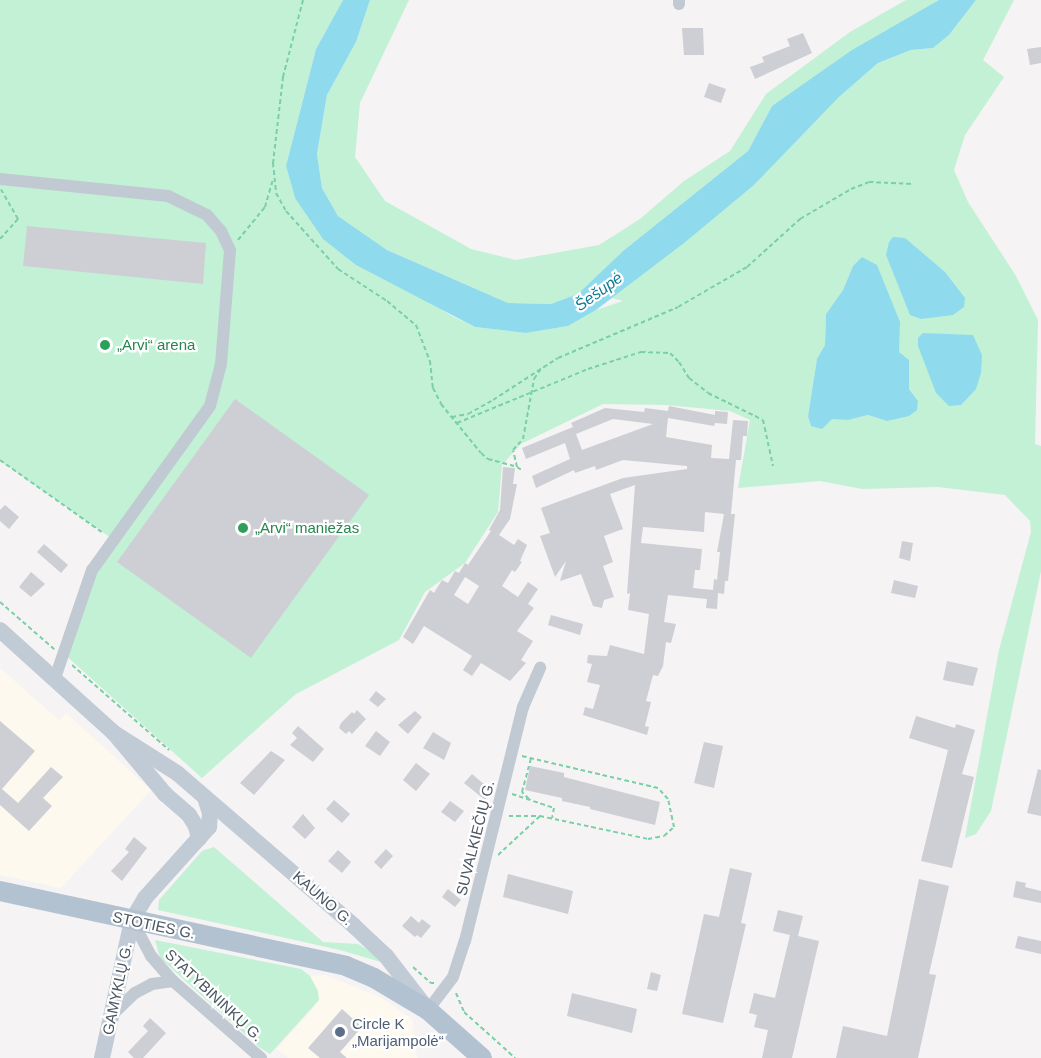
<!DOCTYPE html>
<meta charset="utf-8">
<style>
body{margin:0}
#map{position:relative;width:1041px;height:1058px;overflow:hidden;background:#f5f3f3;font-family:Arial,sans-serif}
div>[style]{position:absolute}
.commercial>*{inset:0;background:#fdf9ef}
.green>*{inset:0;background:#c3f1d5}
.water>*{inset:0;background:#90daee}
.building>*{inset:0;background:#cdcfd5}
.path>*{height:2px;margin-top:-1px;transform-origin:0;background:repeating-linear-gradient(90deg,#7ad0a6 0 4.5px,transparent 0 7.5px)}
.street>*{height:12px;margin:-6px;padding:0 6px;transform-origin:6px;border-radius:6px;background:#c1cad2}
.secondary>*{height:16px;margin:-8px;padding:0 8px;transform-origin:8px;border-radius:8px;background:#c1cbd6}
.primary>*{height:20px;margin:-10px;padding:0 10px;transform-origin:10px;border-radius:10px;background:#b3c2d1}
.dots>*{width:16px;height:16px;translate:-50% -50%;box-sizing:border-box;border:3px solid #fff;border-radius:50%}
span{translate:-50% -50%;white-space:nowrap;text-align:center;line-height:1.15;-webkit-text-stroke:4.5px #fff;paint-order:stroke}
.leisure-label{font-size:15px;color:#27864d}
.left{translate:0 -50%;text-align:left}
.street-label{font-size:15px;color:#4a5661}
.service-label{font-size:15px;color:#4e5e75}
.water-label{font-size:16px;color:#0c7c9b;font-style:italic}
</style>
<div id="map">
<div class="commercial">
<i style="clip-path:polygon(0 668px,59px 720px,66px 713px,151px 790px,61px 888px,0 875px)"></i>
<i style="clip-path:polygon(326px 975px,382px 998px,412px 1019px,417px 1058px,288px 1058px,277px 1049px,314px 1007px,318px 991px,310px 976px)"></i>
</div>
<div class="green">
<i style="clip-path:polygon(evenodd,0 0,343px 0,316px 49px,286px 166px,295px 198px,413px 293px,454px 317px,475px 327px,526px 333px,568px 326px,596px 310px,623px 301px,612px 298px,754px 185px,839px 97px,878px 63px,911px 50px,933px 48px,949px 35px,976px 0,1014px 0,983px 60px,1004px 77px,965px 135px,954px 170px,968px 202px,1016px 276px,1038px 320px,1035px 444px,1041px 446px,1041px 571px,991px 811px,976px 834px,965px 838px,999px 650px,1031px 532px,1030px 521px,1005px 495px,938px 487px,862px 489px,820px 481px,738px 488px,750px 420px,730px 411px,666px 405px,603px 404px,521px 444px,502px 465px,498px 512px,465px 563px,425px 592px,399px 640px,296px 694px,202px 778px,63px 653px,92px 570px,114px 540px,0 461px,0 0,853px 266px,899px 322px,899px 352px,909px 361px,909px 389px,918px 401px,887px 421px,868px 415px,848px 420px,808px 416px,817px 360px,825px 345px,826px 314px,843px 290px,853px 266px)"></i>
<i style="clip-path:polygon(370px 0,409px 0,360px 103px,355px 157px,385px 201px,471px 249px,516px 260px,599px 245px,640px 219px,684px 181px,730px 151px,766px 94px,850px 32px,906px 0,939px 0,772px 106px,748px 151px,623px 251px,578px 295px,551px 304px,508px 303px,387px 250px,338px 216px,322px 188px,317px 154px,327px 95px,356px 42px)"></i>
<i style="clip-path:polygon(214px 847px,323px 942px,358px 944px,372px 952px,381px 962px,340px 950px,158px 910px,159px 900px,202px 851px)"></i>
<i style="clip-path:polygon(155px 940px,301px 969px,310px 976px,318px 991px,319px 1000px,270px 1054px,259px 1047px,160px 958px)"></i>
</div>
<div class="water">
<i style="clip-path:polygon(343px 0,370px 0,356px 42px,327px 95px,317px 154px,322px 188px,338px 216px,387px 250px,508px 303px,551px 304px,578px 294px,623px 251px,748px 151px,772px 106px,852px 50px,939px 0,976px 0,949px 35px,933px 48px,911px 50px,878px 63px,839px 97px,754px 185px,684px 243px,596px 310px,568px 326px,526px 333px,475px 327px,356px 265px,323px 239px,295px 198px,286px 166px,316px 49px)"></i>
<i style="clip-path:polygon(893px 237px,905px 238px,945px 272px,965px 298px,964px 307px,953px 315px,921px 319px,910px 315px,886px 255px,889px 242px)"></i>
<i style="clip-path:polygon(862px 257px,877px 265px,900px 322px,899px 352px,909px 360px,909px 389px,918px 401px,917px 410px,909px 416px,887px 421px,868px 415px,848px 420px,832px 419px,822px 429px,811px 426px,808px 416px,817px 359px,825px 345px,826px 314px,843px 290px,853px 266px)"></i>
<i style="clip-path:polygon(923px 333px,973px 335px,982px 355px,981px 373px,976px 389px,961px 405px,949px 406px,936px 393px,918px 346px,918px 338px)"></i>
</div>
<div class="building">
<i style="clip-path:polygon(682px 28px,703px 28px,704px 55px,684px 55px)"></i>
<i style="clip-path:polygon(803px 33px,812px 53px,755px 79px,750px 67px,764px 62px,762px 57px,790px 46px,787px 39px)"></i>
<i style="clip-path:polygon(1041px 47px,1041px 63px,1030px 65px,1027px 49px)"></i>
<i style="clip-path:polygon(709px 83px,726px 89px,721px 103px,704px 97px)"></i>
<i style="clip-path:polygon(27px 226px,206px 243px,203px 284px,23px 266px)"></i>
<i style="clip-path:polygon(235px 399px,369px 495px,251px 658px,117px 562px)"></i>
<i style="clip-path:polygon(evenodd,669px 406px,715px 415px,715px 411px,728px 412px,727px 424px,715px 423px,714px 426px,668px 418px,666px 437px,712px 445px,711px 458px,729px 459px,733px 420px,748px 421px,747px 436px,743px 436px,741px 460px,736px 460px,731px 514px,735px 514px,728px 581px,725px 581px,724px 594px,718px 593px,717px 609px,706px 608px,707px 599px,668px 595px,664px 622px,676px 624px,671px 643px,666px 642px,663px 666px,658px 676px,653px 675px,646px 701px,651px 702px,645px 726px,649px 727px,647px 735px,583px 715px,585px 707px,593px 709px,600px 685px,587px 682px,592px 664px,587px 663px,588px 655px,607px 656px,610px 645px,644px 654px,649px 614px,628px 610px,630px 593px,627px 594px,635px 485px,610px 494px,623px 529px,604px 536px,613px 562px,603px 566px,614px 597px,604px 600px,602px 608px,593px 606px,581px 574px,560px 581px,566px 561px,555px 577px,540px 536px,550px 533px,541px 508px,623px 478px,687px 469px,687px 466px,623px 460px,596px 470px,595px 466px,575px 473px,574px 470px,536px 488px,532px 476px,570px 459px,565px 443px,526px 459px,522px 448px,573px 427px,571px 423px,605px 408px,644px 412px,645px 408px,668px 411px,669px 406px,613px 419px,653px 424px,582px 450px,576px 434px,613px 419px,669px 406px,705px 512px,724px 514px,717px 552px,720px 552px,717px 580px,714px 579px,713px 590px,693px 588px,695px 570px,700px 570px,702px 549px,641px 543px,643px 527px,704px 532px,705px 512px)"></i>
<i style="clip-path:polygon(evenodd,503px 467px,515px 468px,513px 484px,517px 484px,510px 519px,499px 535px,514px 545px,518px 539px,527px 545px,520px 561px,522px 562px,515px 572px,512px 570px,502px 586px,518px 597px,528px 582px,538px 589px,528px 604px,534px 608px,517px 631px,533px 641px,521px 660px,526px 663px,510px 681px,481px 663px,472px 676px,463px 670px,472px 656px,424px 626px,413px 644px,403px 637px,430px 590px,434px 593px,442px 580px,448px 583px,455px 571px,459px 573px,465px 563px,468px 565px,491px 531px,489px 530px,500px 510px,503px 467px,465px 577px,479px 586px,468px 604px,454px 595px,465px 577px)"></i>
<i style="clip-path:polygon(5px 505px,19px 517px,9px 529px,0 521px,0 510px)"></i>
<i style="clip-path:polygon(902px 541px,913px 543px,910px 561px,899px 558px)"></i>
<i style="clip-path:polygon(44px 544px,68px 565px,61px 573px,37px 552px)"></i>
<i style="clip-path:polygon(31px 572px,45px 584px,31px 597px,19px 587px)"></i>
<i style="clip-path:polygon(894px 580px,918px 586px,915px 598px,891px 593px)"></i>
<i style="clip-path:polygon(551px 615px,583px 624px,580px 635px,548px 625px)"></i>
<i style="clip-path:polygon(947px 661px,978px 668px,973px 686px,943px 680px)"></i>
<i style="clip-path:polygon(376px 691px,386px 699px,378px 707px,369px 700px)"></i>
<i style="clip-path:polygon(357px 710px,366px 719px,352px 734px,349px 731px,346px 734px,339px 728px,341px 723px,352px 712px,354px 714px)"></i>
<i style="clip-path:polygon(415px 711px,422px 717px,408px 734px,398px 725px)"></i>
<i style="clip-path:polygon(916px 716px,955px 728px,956px 724px,975px 730px,962px 774px,974px 777px,952px 868px,921px 861px,948px 750px,909px 738px)"></i>
<i style="clip-path:polygon(0 721px,35px 751px,2px 789px,18px 803px,51px 767px,63px 777px,43px 798px,52px 806px,29px 831px,0 805px)"></i>
<i style="clip-path:polygon(298px 726px,324px 749px,313px 762px,290px 745px,297px 738px,292px 733px)"></i>
<i style="clip-path:polygon(376px 731px,390px 742px,380px 756px,365px 746px)"></i>
<i style="clip-path:polygon(433px 732px,451px 743px,444px 760px,423px 748px)"></i>
<i style="clip-path:polygon(704px 742px,723px 746px,714px 788px,694px 783px)"></i>
<i style="clip-path:polygon(271px 751px,285px 760px,254px 795px,240px 783px)"></i>
<i style="clip-path:polygon(416px 763px,430px 774px,416px 791px,403px 780px)"></i>
<i style="clip-path:polygon(530px 766px,564px 773px,564px 777px,660px 802px,655px 825px,590px 809px,590px 807px,562px 801px,562px 798px,525px 790px)"></i>
<i style="clip-path:polygon(1038px 769px,1041px 770px,1041px 816px,1027px 813px)"></i>
<i style="clip-path:polygon(472px 774px,492px 791px,485px 800px,464px 783px)"></i>
<i style="clip-path:polygon(334px 800px,350px 814px,342px 823px,326px 809px)"></i>
<i style="clip-path:polygon(450px 801px,464px 811px,455px 822px,441px 812px)"></i>
<i style="clip-path:polygon(303px 814px,315px 828px,305px 839px,292px 827px)"></i>
<i style="clip-path:polygon(134px 837px,147px 848px,122px 881px,111px 871px,129px 852px,125px 849px)"></i>
<i style="clip-path:polygon(386px 849px,393px 856px,381px 869px,374px 862px)"></i>
<i style="clip-path:polygon(338px 850px,351px 862px,342px 873px,328px 861px)"></i>
<i style="clip-path:polygon(730px 868px,752px 873px,741px 923px,746px 924px,723px 1023px,682px 1014px,704px 914px,719px 917px)"></i>
<i style="clip-path:polygon(508px 874px,573px 891px,568px 914px,503px 897px)"></i>
<i style="clip-path:polygon(919px 879px,949px 886px,929px 974px,936px 975px,918px 1058px,836px 1058px,843px 1026px,887px 1036px)"></i>
<i style="clip-path:polygon(1016px 881px,1026px 883px,1025px 887px,1041px 891px,1041px 903px,1013px 897px)"></i>
<i style="clip-path:polygon(448px 889px,461px 900px,455px 907px,442px 897px)"></i>
<i style="clip-path:polygon(778px 910px,803px 916px,798px 936px,819px 941px,792px 1058px,762px 1058px,768px 1030px,754px 1027px,757px 1015px,749px 1013px,754px 993px,775px 998px,790px 935px,773px 931px)"></i>
<i style="clip-path:polygon(411px 916px,419px 923px,422px 919px,431px 926px,421px 938px,417px 935px,415px 937px,402px 926px)"></i>
<i style="clip-path:polygon(1018px 936px,1041px 941px,1041px 954px,1015px 948px)"></i>
<i style="clip-path:polygon(651px 972px,661px 975px,657px 991px,647px 989px)"></i>
<i style="clip-path:polygon(572px 993px,637px 1009px,632px 1033px,567px 1016px)"></i>
<i style="clip-path:polygon(342px 1009px,362px 1027px,340px 1052px,347px 1058px,320px 1058px,308px 1048px)"></i>
<i style="clip-path:polygon(150px 1018px,166px 1033px,143px 1058px,134px 1058px,128px 1052px,148px 1031px,143px 1026px)"></i>
</div>
<div class="path">
<i style="left:303px;top:0;width:80px;rotate:104.6deg"></i>
<i style="left:283px;top:77px;width:87px;rotate:96.6deg"></i>
<i style="left:273px;top:163px;width:30px;rotate:84deg"></i>
<i style="left:276px;top:193px;width:21px;rotate:61deg"></i>
<i style="left:286px;top:211px;width:78px;rotate:48.1deg"></i>
<i style="left:338px;top:269px;width:59px;rotate:33.1deg"></i>
<i style="left:387px;top:301px;width:38px;rotate:40deg"></i>
<i style="left:416px;top:325px;width:39px;rotate:69deg"></i>
<i style="left:430px;top:361px;width:27px;rotate:84deg"></i>
<i style="left:433px;top:388px;width:18px;rotate:63deg"></i>
<i style="left:441px;top:404px;width:63px;rotate:50.8deg"></i>
<i style="left:481px;top:453px;width:9px;rotate:41deg"></i>
<i style="left:488px;top:459px;width:30px;rotate:15deg"></i>
<i style="left:517px;top:467px;width:7px;rotate:34deg"></i>
<i style="left:0;top:239px;width:27px;rotate:-48deg"></i>
<i style="left:18px;top:219px;width:34px;rotate:-120deg"></i>
<i style="left:238px;top:240px;width:43px;rotate:-50.7deg"></i>
<i style="left:265px;top:207px;width:29px;rotate:-74deg"></i>
<i style="left:452px;top:417px;width:16px;rotate:-11deg"></i>
<i style="left:468px;top:414px;width:29px;rotate:-29deg"></i>
<i style="left:493px;top:400px;width:77px;rotate:-32.9deg"></i>
<i style="left:558px;top:358px;width:130px;rotate:-23deg"></i>
<i style="left:678px;top:307px;width:80px;rotate:-30.1deg"></i>
<i style="left:747px;top:267px;width:72px;rotate:-42.2deg"></i>
<i style="left:800px;top:219px;width:59px;rotate:-30.5deg"></i>
<i style="left:851px;top:189px;width:19px;rotate:-21deg"></i>
<i style="left:869px;top:182px;width:45px;rotate:2.5deg"></i>
<i style="left:457px;top:423px;width:142px;rotate:-22.4deg"></i>
<i style="left:588px;top:369px;width:56px;rotate:-17.8deg"></i>
<i style="left:641px;top:352px;width:29px;rotate:2deg"></i>
<i style="left:670px;top:353px;width:13px;rotate:45deg"></i>
<i style="left:679px;top:362px;width:19px;rotate:58deg"></i>
<i style="left:689px;top:378px;width:24px;rotate:38deg"></i>
<i style="left:708px;top:393px;width:61px;rotate:26.1deg"></i>
<i style="left:763px;top:420px;width:47px;rotate:77.7deg"></i>
<i style="left:0;top:460px;width:126px;rotate:35.3deg"></i>
<i style="left:517px;top:467px;width:17px;rotate:-103deg"></i>
<i style="left:513px;top:450px;width:15px;rotate:-48deg"></i>
<i style="left:523px;top:439px;width:61px;rotate:-79.6deg"></i>
<i style="left:534px;top:379px;width:14px;rotate:-56deg"></i>
<i style="left:0;top:602px;width:72px;rotate:41deg"></i>
<i style="left:72px;top:665px;width:129px;rotate:41.2deg"></i>
<i style="left:512px;top:794px;width:44px;rotate:18.4deg"></i>
<i style="left:554px;top:808px;width:10px;rotate:101deg"></i>
<i style="left:529px;top:799px;width:10px;rotate:-135deg"></i>
<i style="left:522px;top:792px;width:35px;rotate:-75deg"></i>
<i style="left:509px;top:816px;width:31px"></i>
<i style="left:540px;top:816px;width:110px;rotate:12deg"></i>
<i style="left:648px;top:839px;width:16px;rotate:-11deg"></i>
<i style="left:664px;top:836px;width:13px;rotate:-42deg"></i>
<i style="left:674px;top:827px;width:29px;rotate:-102deg"></i>
<i style="left:668px;top:799px;width:15px;rotate:-132deg"></i>
<i style="left:658px;top:788px;width:140px;rotate:-166.8deg"></i>
<i style="left:498px;top:855px;width:57px;rotate:-42.9deg"></i>
<i style="left:413px;top:967px;width:24px;rotate:42deg"></i>
<i style="left:431px;top:983px;width:3px"></i>
<i style="left:456px;top:993px;width:21px;rotate:67deg"></i>
<i style="left:464px;top:1012px;width:69px;rotate:42deg"></i>
</div>
<div class="street">
<i style="left:679px;top:0;width:4px;rotate:90deg"></i>
<i style="left:0;top:179px;width:169px;rotate:5.8deg"></i>
<i style="left:168px;top:196px;width:43px;rotate:26deg"></i>
<i style="left:207px;top:215px;width:21px;rotate:49deg"></i>
<i style="left:221px;top:231px;width:21px;rotate:65deg"></i>
<i style="left:230px;top:250px;width:114px;rotate:94.5deg"></i>
<i style="left:221px;top:364px;width:43px;rotate:104.7deg"></i>
<i style="left:210px;top:406px;width:202px;rotate:125.7deg"></i>
<i style="left:92px;top:570px;width:114px;rotate:108.9deg"></i>
<i style="left:132px;top:920px;width:41px;rotate:62.2deg"></i>
<i style="left:151px;top:956px;width:33px;rotate:49deg"></i>
<i style="left:173px;top:981px;width:117px;rotate:41.2deg"></i>
<i style="left:428px;top:1010px;width:41px;rotate:-52.9deg"></i>
<i style="left:453px;top:977px;width:38px;rotate:-72deg"></i>
<i style="left:465px;top:941px;width:241px;rotate:-76.1deg"></i>
<i style="left:523px;top:707px;width:43px;rotate:-66.4deg"></i>
<i style="left:112px;top:1015px;width:32px;rotate:-44deg"></i>
<i style="left:135px;top:993px;width:19px;rotate:-28deg"></i>
<i style="left:152px;top:984px;width:21px;rotate:-8deg"></i>
</div>
<div class="secondary">
<i style="left:0;top:630px;width:154px;rotate:42.1deg"></i>
<i style="left:114px;top:733px;width:80px;rotate:50.1deg"></i>
<i style="left:165px;top:794px;width:32px;rotate:41deg"></i>
<i style="left:189px;top:815px;width:13px;rotate:58deg"></i>
<i style="left:196px;top:826px;width:13px;rotate:77deg"></i>
<i style="left:114px;top:733px;width:75px;rotate:32.4deg"></i>
<i style="left:177px;top:773px;width:234px;rotate:40.8deg"></i>
<i style="left:354px;top:926px;width:44px;rotate:43.2deg"></i>
<i style="left:386px;top:956px;width:62px;rotate:52.2deg"></i>
<i style="left:102px;top:1058px;width:141px;rotate:-77.7deg"></i>
<i style="left:132px;top:920px;width:26px;rotate:-59deg"></i>
<i style="left:145px;top:898px;width:96px;rotate:-48deg"></i>
<i style="left:209px;top:827px;width:14px;rotate:-86deg"></i>
<i style="left:210px;top:813px;width:16px;rotate:-108deg"></i>
</div>
<div class="primary">
<i style="left:0;top:891px;width:354px;rotate:12.2deg"></i>
<i style="left:346px;top:966px;width:30px;rotate:23deg"></i>
<i style="left:374px;top:978px;width:63px;rotate:30.7deg"></i>
<i style="left:428px;top:1010px;width:72px;rotate:41.6deg"></i>
</div>
<div class="dots">
<i style="left:105px;top:345px;background:#2e9e5b"></i>
<i style="left:243px;top:528px;background:#2e9e5b"></i>
<i style="left:340px;top:1032px;background:#5c6f8a"></i>
</div>
<div class="leisure-label">
<span class="left" style="left:117px;top:345px">„Arvi“ arena</span>
<span class="left" style="left:255px;top:528px">„Arvi“ maniežas</span>
</div>
<div class="street-label">
<span style="left:475px;top:838px;rotate:-76deg">SUVALKIEČIŲ G.</span>
<span style="left:323px;top:898px;rotate:41deg">KAUNO G.</span>
<span style="left:154px;top:925px;rotate:12deg">STOTIES G.</span>
<span style="left:117px;top:989px;rotate:-78deg">GAMYKLŲ G.</span>
<span style="left:214px;top:995px;rotate:43deg">STATYBININKŲ G.</span>
</div>
<div class="service-label">
<span class="left" style="left:352px;top:1032px">Circle K<br>„Marijampolė“</span>
</div>
<div class="water-label">
<span style="left:599px;top:292px;rotate:-36deg">Šešupė</span>
</div>
</div>
